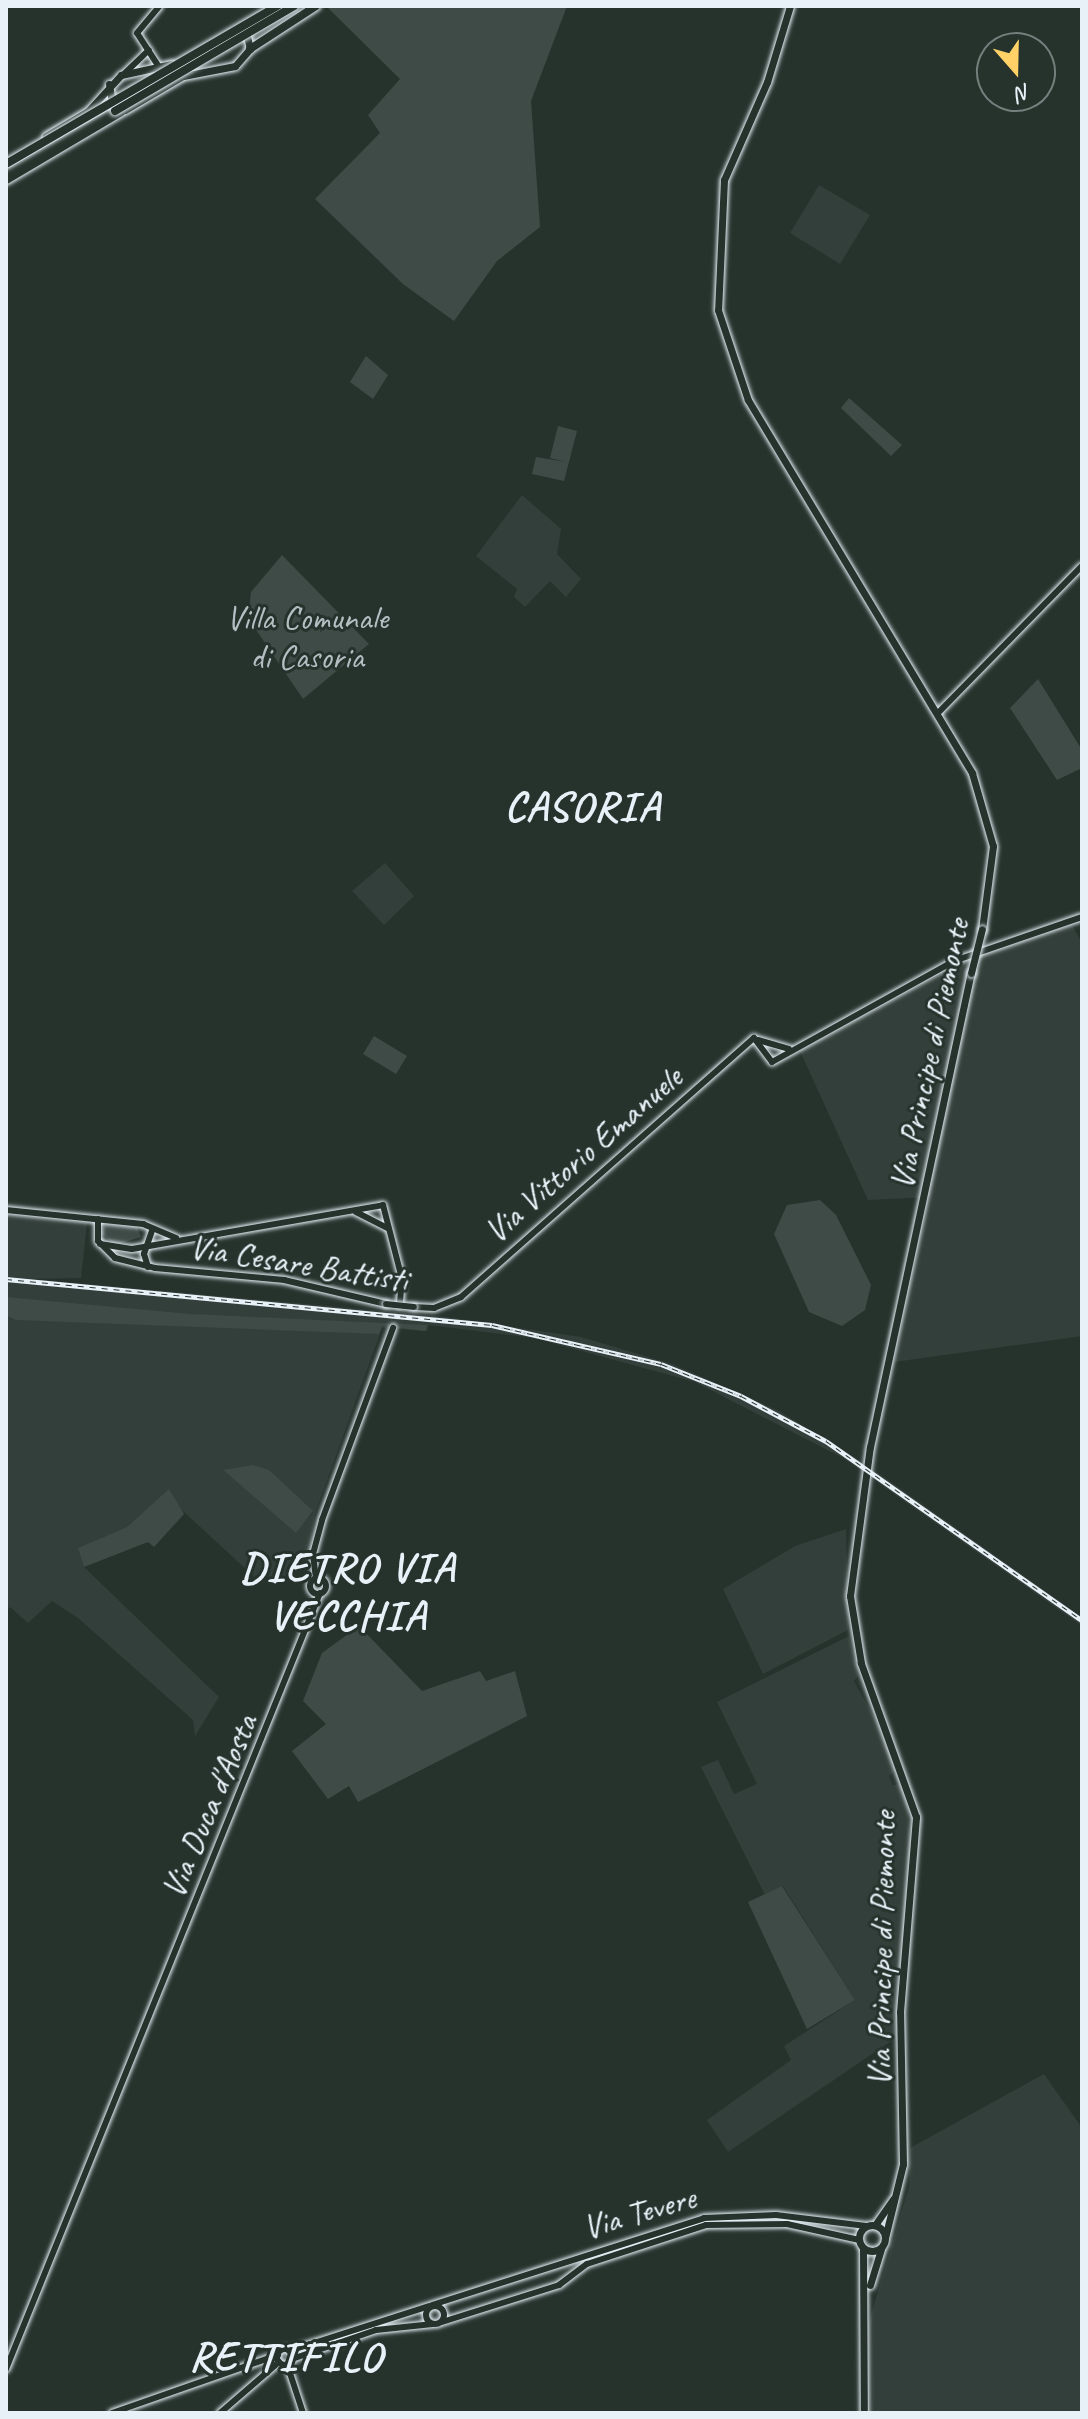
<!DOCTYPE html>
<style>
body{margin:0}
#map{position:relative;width:1088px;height:2419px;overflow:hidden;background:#26332d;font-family:Caveat,sans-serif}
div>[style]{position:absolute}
.built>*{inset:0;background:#333f3a}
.green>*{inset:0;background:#3e4b47}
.minor-tunnel>*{height:6px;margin-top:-3px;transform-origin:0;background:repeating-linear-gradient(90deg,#43504b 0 6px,transparent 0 9px)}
.roads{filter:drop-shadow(0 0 2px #e8f1f8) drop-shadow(0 0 2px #e8f1f8)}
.minor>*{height:6px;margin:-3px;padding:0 3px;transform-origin:3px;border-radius:3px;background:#26332d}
.minor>.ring{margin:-3px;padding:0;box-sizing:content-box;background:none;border:6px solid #26332d;border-radius:50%}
.major>*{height:7px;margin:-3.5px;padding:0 3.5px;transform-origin:3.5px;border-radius:3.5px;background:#26332d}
.major>.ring{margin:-3.5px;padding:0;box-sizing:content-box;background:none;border:7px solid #26332d;border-radius:50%}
.highway>*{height:8px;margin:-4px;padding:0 4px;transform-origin:4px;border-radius:4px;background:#26332d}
.rail>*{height:5px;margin-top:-2.5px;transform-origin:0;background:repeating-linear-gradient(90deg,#26332d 0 6px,#e8f1f8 0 12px);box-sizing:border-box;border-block:2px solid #e8f1f8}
.bridges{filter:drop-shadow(0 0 2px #e8f1f8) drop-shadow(0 0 2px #e8f1f8)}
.minor-bridge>*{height:6px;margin:-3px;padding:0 3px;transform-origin:3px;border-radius:3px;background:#26332d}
.major-bridge>*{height:7px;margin:-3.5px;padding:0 3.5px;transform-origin:3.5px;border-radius:3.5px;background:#26332d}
.highway-bridge>*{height:8px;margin:-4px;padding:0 4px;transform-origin:4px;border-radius:4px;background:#26332d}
span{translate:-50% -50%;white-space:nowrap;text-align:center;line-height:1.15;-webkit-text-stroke:6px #26332d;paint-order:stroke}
.park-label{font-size:34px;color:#b5bfc3}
.street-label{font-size:34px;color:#e8f1f8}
.district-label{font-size:42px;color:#e8f1f8;font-weight:700;letter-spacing:2px}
.frame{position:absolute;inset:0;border:8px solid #e8f1f8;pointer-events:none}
.north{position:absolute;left:976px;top:32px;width:80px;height:80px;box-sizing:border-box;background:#26332d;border:2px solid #747f7e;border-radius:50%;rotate:160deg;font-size:22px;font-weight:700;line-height:32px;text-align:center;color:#e8f1f8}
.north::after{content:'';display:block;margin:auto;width:28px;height:36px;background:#ffd166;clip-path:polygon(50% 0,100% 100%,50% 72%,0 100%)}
</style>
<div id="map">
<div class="built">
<i style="clip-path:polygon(819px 185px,870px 215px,840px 264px,790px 233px)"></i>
<i style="clip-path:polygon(522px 495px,561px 529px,557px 554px,581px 579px,566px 597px,550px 581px,525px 607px,514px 597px,517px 589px,476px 556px)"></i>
<i style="clip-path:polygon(385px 863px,414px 896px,384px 925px,352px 891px)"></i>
<i style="clip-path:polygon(1072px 925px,1082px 943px,1082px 1336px,894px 1362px,930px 1197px,868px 1200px,800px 1051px,964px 962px)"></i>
<i style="clip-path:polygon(evenodd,6px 1215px,87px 1223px,81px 1278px,28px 1279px,439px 1316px,581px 1337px,672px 1364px,777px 1410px,864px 1463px,1082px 1617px,1082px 1626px,843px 1458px,695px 1382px,534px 1338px,429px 1325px,427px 1331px,382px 1328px,315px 1513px,309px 1557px,278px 1584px,269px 1577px,262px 1584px,170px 1499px,169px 1490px,127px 1527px,79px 1548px,84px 1567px,219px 1697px,195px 1736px,193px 1720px,78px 1618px,52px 1601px,28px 1623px,10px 1607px,6px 1611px,6px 1215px,253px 1465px,313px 1512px,296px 1532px,224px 1471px,253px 1465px)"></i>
<i style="clip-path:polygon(846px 1529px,848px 1630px,763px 1674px,723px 1589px,795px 1546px)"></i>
<i style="clip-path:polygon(849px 1636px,858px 1676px,854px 1681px,881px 1730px,896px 1770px,889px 1776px,893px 1785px,902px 1784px,908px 1812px,911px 1863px,897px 2037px,728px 2152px,707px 2120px,791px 2060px,784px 2046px,855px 2000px,783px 1886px,765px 1895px,701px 1767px,718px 1760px,734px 1794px,757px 1784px,717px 1702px)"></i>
<i style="clip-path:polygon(1044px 2074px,1082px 2128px,1082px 2413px,870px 2413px,868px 2325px,909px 2187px,910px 2148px)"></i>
</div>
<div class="green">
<i style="clip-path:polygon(326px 6px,567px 6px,531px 101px,540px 227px,497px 261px,454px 321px,403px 284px,315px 199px,380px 133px,368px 115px,400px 79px)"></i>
<i style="clip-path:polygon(366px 356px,388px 375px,373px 399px,350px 382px)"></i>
<i style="clip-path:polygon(849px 398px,902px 445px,891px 456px,841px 408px)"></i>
<i style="clip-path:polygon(558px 426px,577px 431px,564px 481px,532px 474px,536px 457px,566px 462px,550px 458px)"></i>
<i style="clip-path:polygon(282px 555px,369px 644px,303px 699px,248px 618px,251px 592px)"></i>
<i style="clip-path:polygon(1038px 679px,1082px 750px,1082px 768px,1057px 780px,1010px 708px)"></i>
<i style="clip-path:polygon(374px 1036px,407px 1056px,396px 1074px,363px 1054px)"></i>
<i style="clip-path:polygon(820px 1200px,836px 1215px,871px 1285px,865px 1310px,842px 1326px,809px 1312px,774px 1234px,787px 1205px)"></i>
<i style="clip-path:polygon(105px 1224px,137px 1227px,141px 1237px,115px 1245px,101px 1233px)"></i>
<i style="clip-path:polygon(6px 1297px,190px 1314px,427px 1325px,426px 1331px,382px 1326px,379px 1334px,16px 1320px,6px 1315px)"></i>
<i style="clip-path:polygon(253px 1465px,269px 1470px,313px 1511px,296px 1533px,223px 1470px)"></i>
<i style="clip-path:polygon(169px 1489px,184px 1514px,154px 1547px,148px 1542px,84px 1567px,78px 1548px,127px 1527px)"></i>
<i style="clip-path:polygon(359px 1626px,422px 1691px,480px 1671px,486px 1681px,515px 1671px,527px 1716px,358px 1802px,349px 1786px,328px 1799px,292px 1751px,326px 1724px,303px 1701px,322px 1653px)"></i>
<i style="clip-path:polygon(782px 1886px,855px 2000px,807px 2029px,748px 1902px)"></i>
</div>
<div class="minor-tunnel">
<i style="left:393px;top:1328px;width:28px;rotate:-75deg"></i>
</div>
<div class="roads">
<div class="minor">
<i style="left:159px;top:67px;width:40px;rotate:-122.9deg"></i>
<i style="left:137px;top:33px;width:35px;rotate:-50deg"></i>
<i style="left:125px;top:73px;width:33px;rotate:-44deg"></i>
<i style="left:937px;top:714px;width:207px;rotate:-45.6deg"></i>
<i style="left:754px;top:1038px;width:30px;rotate:53deg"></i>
<i style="left:772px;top:1062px;width:208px;rotate:-29deg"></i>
<i style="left:954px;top:961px;width:135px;rotate:-19deg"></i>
<i style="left:758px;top:1040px;width:32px;rotate:16deg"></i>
<i style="left:6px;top:1210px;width:138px;rotate:5.8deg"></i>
<i style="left:143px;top:1224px;width:36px;rotate:23deg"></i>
<i style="left:356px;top:1212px;width:36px;rotate:27deg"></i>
<i style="left:98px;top:1219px;width:22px;rotate:90deg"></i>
<i style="left:98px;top:1241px;width:24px;rotate:45deg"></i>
<i style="left:115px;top:1258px;width:41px;rotate:14deg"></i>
<i style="left:155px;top:1268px;width:130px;rotate:5.3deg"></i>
<i style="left:284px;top:1280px;width:105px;rotate:13.2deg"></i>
<i style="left:100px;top:1244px;width:32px;rotate:9deg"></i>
<i style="left:132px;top:1249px;width:255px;rotate:-9.9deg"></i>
<i style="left:383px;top:1205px;width:76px;rotate:75.6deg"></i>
<i style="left:402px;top:1279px;width:22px;rotate:95deg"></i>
<i style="left:148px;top:1267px;width:14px;rotate:-107deg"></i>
<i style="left:144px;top:1254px;width:24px;rotate:-71deg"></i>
<i style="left:414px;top:1307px;width:20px;rotate:3deg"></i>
<i style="left:434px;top:1308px;width:29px;rotate:-22deg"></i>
<i style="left:461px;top:1297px;width:391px;rotate:-41.5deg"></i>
<i class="ring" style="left:310px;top:1578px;width:10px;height:10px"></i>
<i style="left:316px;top:1579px;width:25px;rotate:-97deg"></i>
<i style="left:313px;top:1554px;width:35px;rotate:-75deg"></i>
<i style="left:322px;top:1520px;width:205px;rotate:-69.7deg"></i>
<i style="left:432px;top:2305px;width:286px;rotate:-17.7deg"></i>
<i style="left:704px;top:2218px;width:72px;rotate:-2.4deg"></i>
<i style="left:776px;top:2215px;width:91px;rotate:7deg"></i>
<i class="ring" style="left:426px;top:2306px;width:12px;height:12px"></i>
<i style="left:442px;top:2322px;width:123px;rotate:-17.5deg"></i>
<i style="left:559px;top:2285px;width:35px;rotate:-37deg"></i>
<i style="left:587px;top:2264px;width:125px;rotate:-18.1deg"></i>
<i style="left:706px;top:2225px;width:81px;rotate:-0.7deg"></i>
<i style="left:787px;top:2224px;width:74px;rotate:12.5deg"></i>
<i class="ring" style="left:277px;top:2349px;width:10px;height:10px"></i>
<i style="left:289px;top:2351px;width:147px;rotate:-17.8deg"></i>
<i style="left:292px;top:2359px;width:89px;rotate:-19deg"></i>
<i style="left:376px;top:2330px;width:57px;rotate:-6deg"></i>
<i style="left:287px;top:2364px;width:52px;rotate:71.9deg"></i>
<i style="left:6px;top:2369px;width:837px;rotate:-67.97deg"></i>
<i style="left:112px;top:2413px;width:176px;rotate:-19.3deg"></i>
<i style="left:220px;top:2413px;width:78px;rotate:-40.8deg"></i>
</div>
<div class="major">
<i style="left:790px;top:6px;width:79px;rotate:106.8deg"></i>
<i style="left:767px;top:82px;width:107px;rotate:113.7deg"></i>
<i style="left:724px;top:180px;width:130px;rotate:92.6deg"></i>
<i style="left:718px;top:310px;width:95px;rotate:71.6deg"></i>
<i style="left:748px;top:400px;width:435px;rotate:59deg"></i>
<i style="left:972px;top:773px;width:76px;rotate:74deg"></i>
<i style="left:993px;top:846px;width:84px;rotate:97.5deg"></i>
<i style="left:109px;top:84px;width:24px;rotate:81deg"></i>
<i style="left:125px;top:110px;width:67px;rotate:-30.4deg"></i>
<i style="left:183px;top:76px;width:53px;rotate:-10.9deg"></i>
<i style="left:235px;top:66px;width:23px;rotate:-49deg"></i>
<i style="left:250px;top:49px;width:18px;rotate:-103deg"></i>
<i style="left:46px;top:136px;width:49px;rotate:-30.8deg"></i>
<i style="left:88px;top:111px;width:49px;rotate:-47.5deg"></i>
<i style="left:121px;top:75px;width:52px;rotate:-12.2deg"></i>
<i style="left:6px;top:180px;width:134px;rotate:-30.6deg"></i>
<i class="ring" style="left:859px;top:2225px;width:19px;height:19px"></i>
<i style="left:875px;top:2225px;width:32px;rotate:-55deg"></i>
<i style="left:885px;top:2238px;width:76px;rotate:-76.3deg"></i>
<i style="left:903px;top:2164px;width:152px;rotate:-91.1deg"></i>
<i style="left:900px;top:2012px;width:196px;rotate:-85.3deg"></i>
<i style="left:916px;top:1817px;width:164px;rotate:-109.7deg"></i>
<i style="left:861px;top:1663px;width:68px;rotate:-99.3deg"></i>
<i style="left:850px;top:1596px;width:150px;rotate:-82.4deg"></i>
<i style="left:870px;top:1447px;width:485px;rotate:-78deg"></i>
<i style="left:863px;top:2248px;width:165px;rotate:89.7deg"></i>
<i style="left:870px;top:2285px;width:39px;rotate:-73deg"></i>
</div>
<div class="highway">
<i style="left:250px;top:49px;width:79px;rotate:-33.1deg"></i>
<i style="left:6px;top:174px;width:126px;rotate:-30deg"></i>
</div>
</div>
<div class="rail">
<i style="left:6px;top:1279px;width:488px;rotate:5.4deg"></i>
<i style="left:492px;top:1325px;width:173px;rotate:13deg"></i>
<i style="left:661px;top:1364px;width:86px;rotate:21.8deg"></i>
<i style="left:741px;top:1396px;width:96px;rotate:27.9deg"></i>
<i style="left:826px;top:1441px;width:312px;rotate:35deg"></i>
</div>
<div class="bridges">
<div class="minor-bridge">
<i style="left:386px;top:1304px;width:28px;rotate:6deg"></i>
</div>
<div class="major-bridge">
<i style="left:971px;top:973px;width:45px;rotate:-76deg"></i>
</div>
<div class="highway-bridge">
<i style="left:115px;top:111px;width:208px;rotate:-30.4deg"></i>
<i style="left:6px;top:164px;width:315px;rotate:-30.2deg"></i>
</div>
</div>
<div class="park-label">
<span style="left:307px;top:637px">Villa Comunale<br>di Casoria</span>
</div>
<div class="street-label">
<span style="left:929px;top:1054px;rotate:-78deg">Via Principe di Piemonte</span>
<span style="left:583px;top:1154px;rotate:-41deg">Via Vittorio Emanuele</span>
<span style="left:299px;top:1263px;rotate:9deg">Via Cesare Battisti</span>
<span style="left:209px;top:1806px;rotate:-67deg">Via Duca d'Aosta</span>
<span style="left:881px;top:1949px;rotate:-89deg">Via Principe di Piemonte</span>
<span style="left:639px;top:2212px;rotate:-16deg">Via Tevere</span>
</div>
<div class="district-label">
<span style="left:583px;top:807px">CASORIA</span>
<span style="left:348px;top:1592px">DIETRO VIA<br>VECCHIA</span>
<span style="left:286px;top:2357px">RETTIFILO</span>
</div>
<div class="frame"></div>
<div class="north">N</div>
</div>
